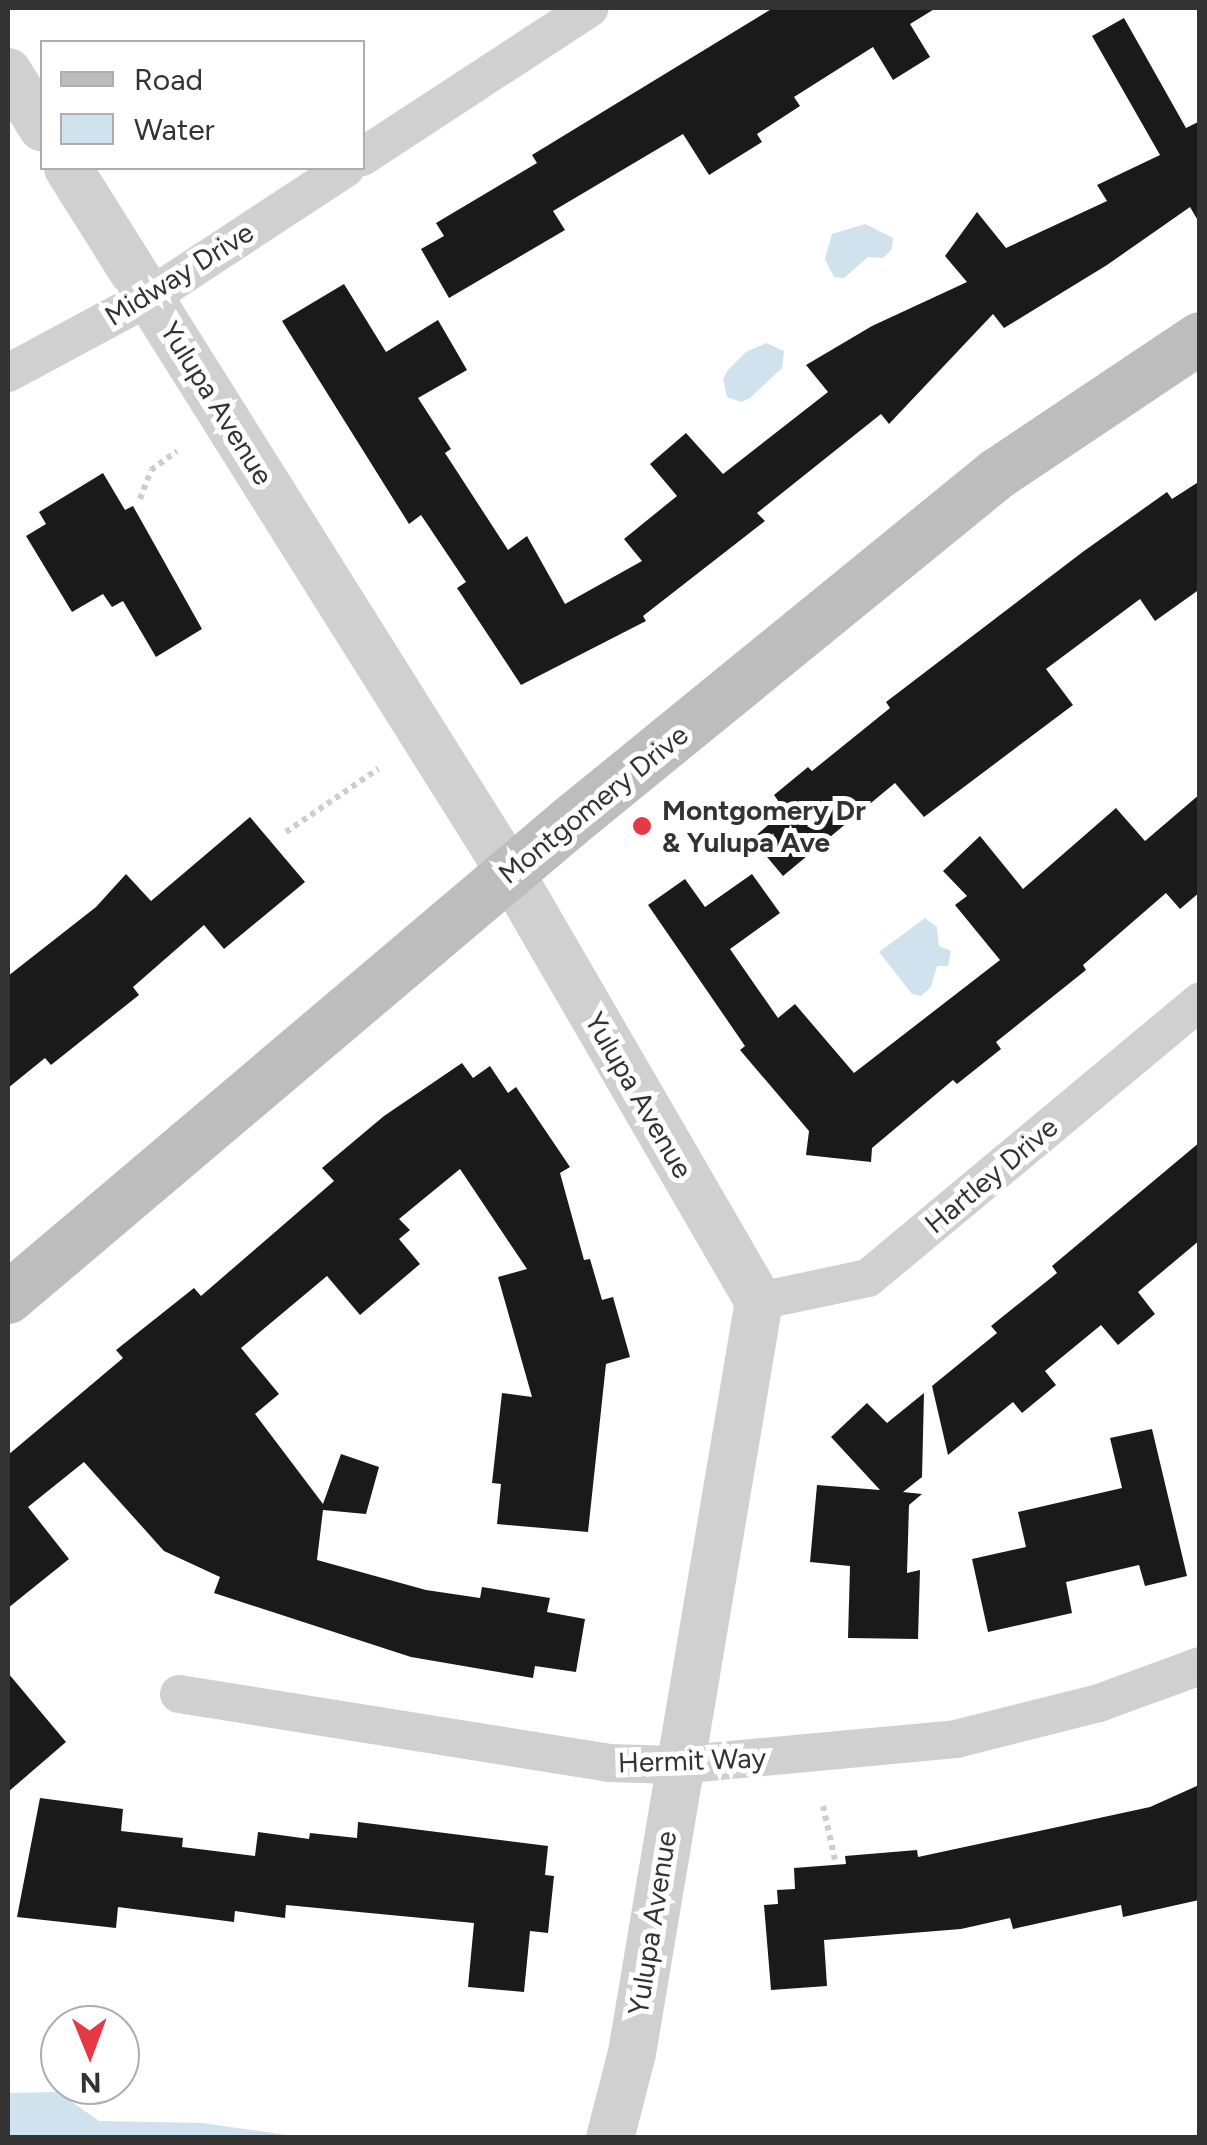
<!DOCTYPE html>
<style>
body{margin:0}
#map{position:relative;width:1207px;height:2145px;overflow:hidden;background:#fff;font-family:Figtree,sans-serif}
div>[style]{position:absolute}
.water>*{inset:0;background:#cfe2ee}
.building>*{inset:0;background:#1a1a1a}
.path>*{height:6px;margin-top:-3px;transform-origin:0;background:repeating-linear-gradient(90deg,#cdcdcd 0 5px,transparent 0 10px)}
.minor>*{height:38px;margin:-19px;padding:0 19px;transform-origin:19px;border-radius:19px;background:#d0d0d0}
.tertiary>*{height:48px;margin:-24px;padding:0 24px;transform-origin:24px;border-radius:24px;background:#d0d0d0}
.secondary>*{height:52px;margin:-26px;padding:0 26px;transform-origin:26px;border-radius:26px;background:#bdbdbd}
.dots>*{width:28px;height:28px;translate:-50% -50%;box-sizing:border-box;border:5px solid #fff;border-radius:50%}
span{translate:-50% -50%;white-space:nowrap;text-align:center;line-height:1.15;-webkit-text-stroke:10px #fff;paint-order:stroke}
.street-label{font-size:28px;color:#333}
.poi-label{font-size:28px;color:#333;font-weight:700}
.left{translate:0 -50%;text-align:left}
.frame{position:absolute;inset:0;border:10px solid #333;pointer-events:none}
.legend{position:absolute;left:40px;top:40px;width:325px;height:130px;box-sizing:border-box;background:#fff;border:2px solid #adadad;margin:0;padding:12px 18px;list-style:none;font-size:30px;color:#333}
.legend li{display:flex;align-items:center;gap:20px;height:50px}
.legend b{width:50px;border:2px solid #adadad}
.north{position:absolute;left:40px;top:2005px;width:100px;height:100px;box-sizing:border-box;background:#fff;border:2px solid #adadad;border-radius:50%;rotate:179deg;font-size:28px;font-weight:700;line-height:40px;text-align:center;color:#333}
.north::after{content:'';display:block;margin:auto;width:35px;height:45px;background:#e63946;clip-path:polygon(50% 0,100% 100%,50% 72%,0 100%)}
</style>
<div id="map">
<div class="water">
<i style="clip-path:polygon(865px 224px,893px 238px,892px 249px,883px 258px,868px 257px,844px 278px,834px 277px,825px 259px,832px 234px)"></i>
<i style="clip-path:polygon(766px 343px,784px 351px,782px 368px,750px 398px,741px 402px,727px 397px,723px 379px,728px 370px,746px 352px)"></i>
<i style="clip-path:polygon(925px 918px,937px 927px,939px 946px,951px 951px,948px 966px,937px 966px,931px 987px,921px 996px,912px 994px,879px 952px)"></i>
<i style="clip-path:polygon(58px 2092px,99px 2121px,203px 2123px,300px 2137px,8px 2137px,8px 2093px)"></i>
</div>
<div class="building">
<i style="clip-path:polygon(773px 8px,936px 8px,910px 24px,930px 57px,893px 80px,873px 47px,794px 97px,800px 106px,757px 134px,762px 142px,709px 175px,683px 134px,553px 211px,565px 230px,449px 298px,421px 249px,444px 236px,436px 223px,537px 163px,532px 155px)"></i>
<i style="clip-path:polygon(1124px 18px,1186px 128px,1200px 121px,1200px 224px,1190px 207px,1107px 265px,1004px 328px,993px 314px,889px 424px,881px 414px,757px 513px,765px 521px,643px 616px,646px 621px,521px 685px,457px 588px,466px 582px,421px 515px,409px 524px,282px 321px,344px 284px,386px 352px,438px 320px,467px 370px,418px 398px,451px 449px,445px 453px,508px 550px,527px 536px,565px 604px,642px 561px,624px 539px,677px 496px,650px 464px,686px 433px,723px 474px,828px 392px,806px 365px,872px 326px,967px 282px,945px 256px,977px 212px,1006px 248px,1107px 201px,1097px 185px,1160px 155px,1092px 36px)"></i>
<i style="clip-path:polygon(103px 473px,125px 510px,133px 506px,202px 629px,156px 657px,123px 601px,112px 607px,103px 594px,72px 612px,26px 536px,46px 524px,39px 512px)"></i>
<i style="clip-path:polygon(1200px 481px,1200px 589px,1155px 621px,1140px 599px,1046px 669px,1073px 705px,924px 817px,895px 783px,783px 876px,752px 839px,775px 819px,768px 811px,779px 802px,774px 795px,808px 767px,812px 771px,890px 708px,886px 702px,1084px 551px,1167px 492px,1172px 499px)"></i>
<i style="clip-path:polygon(1200px 794px,1200px 892px,1180px 909px,1166px 893px,1083px 965px,1086px 970px,996px 1042px,1001px 1049px,957px 1084px,953px 1080px,872px 1148px,871px 1162px,806px 1155px,809px 1131px,740px 1050px,745px 1046px,648px 905px,685px 879px,705px 907px,752px 874px,780px 913px,730px 949px,778px 1018px,795px 1004px,854px 1073px,1000px 960px,955px 905px,967px 896px,943px 871px,980px 836px,1023px 889px,1116px 808px,1145px 841px)"></i>
<i style="clip-path:polygon(250px 817px,305px 882px,224px 949px,204px 925px,133px 987px,139px 995px,51px 1065px,45px 1058px,8px 1088px,8px 976px,96px 907px,126px 874px,151px 901px)"></i>
<i style="clip-path:polygon(462px 1063px,473px 1078px,490px 1066px,508px 1093px,516px 1087px,570px 1167px,560px 1173px,584px 1260px,590px 1259px,602px 1300px,613px 1297px,630px 1357px,606px 1364px,588px 1532px,497px 1524px,501px 1484px,492px 1483px,502px 1393px,532px 1397px,498px 1277px,527px 1269px,460px 1169px,399px 1219px,410px 1230px,399px 1239px,420px 1264px,360px 1315px,327px 1276px,241px 1348px,279px 1394px,255px 1414px,323px 1504px,341px 1454px,379px 1467px,366px 1514px,323px 1510px,317px 1560px,426px 1590px,480px 1598px,482px 1587px,550px 1598px,547px 1612px,585px 1619px,576px 1672px,535px 1666px,533px 1678px,411px 1657px,214px 1593px,220px 1577px,164px 1551px,84px 1462px,28px 1507px,69px 1559px,8px 1608px,8px 1455px,123px 1358px,116px 1350px,194px 1288px,201px 1296px,334px 1181px,322px 1168px,384px 1116px)"></i>
<i style="clip-path:polygon(1200px 1142px,1200px 1240px,1138px 1292px,1155px 1314px,1118px 1345px,1101px 1325px,1045px 1371px,1056px 1385px,1022px 1413px,1013px 1402px,948px 1455px,932px 1386px,997px 1333px,991px 1326px,1057px 1273px,1052px 1266px)"></i>
<i style="clip-path:polygon(924px 1393px,922px 1477px,903px 1492px,922px 1494px,909px 1505px,907px 1573px,920px 1570px,918px 1639px,848px 1638px,850px 1566px,810px 1562px,817px 1485px,880px 1490px,831px 1437px,867px 1403px,887px 1423px)"></i>
<i style="clip-path:polygon(1152px 1429px,1187px 1576px,1145px 1586px,1139px 1565px,1066px 1582px,1072px 1613px,988px 1632px,972px 1559px,1026px 1547px,1018px 1512px,1122px 1488px,1110px 1438px)"></i>
<i style="clip-path:polygon(8px 1673px,66px 1742px,8px 1792px)"></i>
<i style="clip-path:polygon(1199px 1785px,1199px 1900px,1123px 1917px,1121px 1905px,1013px 1929px,1010px 1918px,961px 1929px,824px 1940px,827px 1986px,771px 1990px,764px 1905px,778px 1904px,777px 1890px,795px 1889px,794px 1868px,846px 1864px,845px 1856px,917px 1850px,918px 1857px,1150px 1807px)"></i>
<i style="clip-path:polygon(40px 1798px,123px 1809px,121px 1831px,183px 1838px,182px 1847px,255px 1856px,258px 1832px,309px 1839px,310px 1833px,357px 1838px,358px 1822px,548px 1846px,545px 1875px,554px 1876px,548px 1933px,530px 1931px,524px 1992px,468px 1987px,474px 1923px,286px 1905px,285px 1918px,235px 1911px,234px 1922px,118px 1907px,116px 1928px,17px 1917px)"></i>
</div>
<div class="path">
<i style="left:140px;top:499px;width:31px;rotate:-69deg"></i>
<i style="left:151px;top:470px;width:32px;rotate:-36deg"></i>
<i style="left:286px;top:832px;width:112px;rotate:-34.4deg"></i>
<i style="left:823px;top:1806px;width:55px;rotate:77.5deg"></i>
</div>
<div class="minor">
<i style="left:362px;top:157px;width:272px;rotate:-33.2deg"></i>
<i style="left:8px;top:373px;width:162px;rotate:-28.3deg"></i>
<i style="left:151px;top:296px;width:233px;rotate:-33.3deg"></i>
<i style="left:759px;top:1301px;width:111px;rotate:-11.9deg"></i>
<i style="left:868px;top:1278px;width:432px;rotate:-39.8deg"></i>
<i style="left:179px;top:1694px;width:435px;rotate:9.1deg"></i>
<i style="left:608px;top:1763px;width:69px;rotate:1.7deg"></i>
<i style="left:677px;top:1765px;width:280px;rotate:-5.3deg"></i>
<i style="left:956px;top:1739px;width:147px;rotate:-14.1deg"></i>
<i style="left:1099px;top:1703px;width:108px;rotate:-20.1deg"></i>
</div>
<div class="tertiary">
<i style="left:8px;top:72px;width:65px;rotate:58.3deg"></i>
<i style="left:68px;top:168px;width:831px;rotate:57.88deg"></i>
<i style="left:510px;top:872px;width:496px;rotate:59.9deg"></i>
<i style="left:759px;top:1301px;width:763px;rotate:99.59deg"></i>
<i style="left:632px;top:2053px;width:88px;rotate:104.5deg"></i>
</div>
<div class="secondary">
<i style="left:8px;top:1298px;width:736px;rotate:-40.26deg"></i>
<i style="left:570px;top:822px;width:551px;rotate:-39.18deg"></i>
<i style="left:997px;top:474px;width:244px;rotate:-33.8deg"></i>
</div>
<div class="dots">
<i style="left:642px;top:826px;background:#e63946"></i>
</div>
<div class="street-label">
<span style="left:179px;top:274px;rotate:-32deg">Midway Drive</span>
<span style="left:217px;top:403px;rotate:58deg">Yulupa Avenue</span>
<span style="left:593px;top:804px;rotate:-39deg">Montgomery Drive</span>
<span style="left:639px;top:1095px;rotate:60deg">Yulupa Avenue</span>
<span style="left:991px;top:1175px;rotate:-40deg">Hartley Drive</span>
<span style="left:692px;top:1760px;rotate:-2deg">Hermit Way</span>
<span style="left:652px;top:1923px;rotate:-81deg">Yulupa Avenue</span>
</div>
<div class="poi-label">
<span class="left" style="left:662px;top:826px">Montgomery Dr<br>&amp; Yulupa Ave</span>
</div>
<div class="frame"></div>
<ul class="legend">
<li><b style="height:12px;background:#bdbdbd"></b>Road</li>
<li><b style="height:28px;background:#cfe2ee"></b>Water</li>
</ul>
<div class="north">N</div>
</div>
